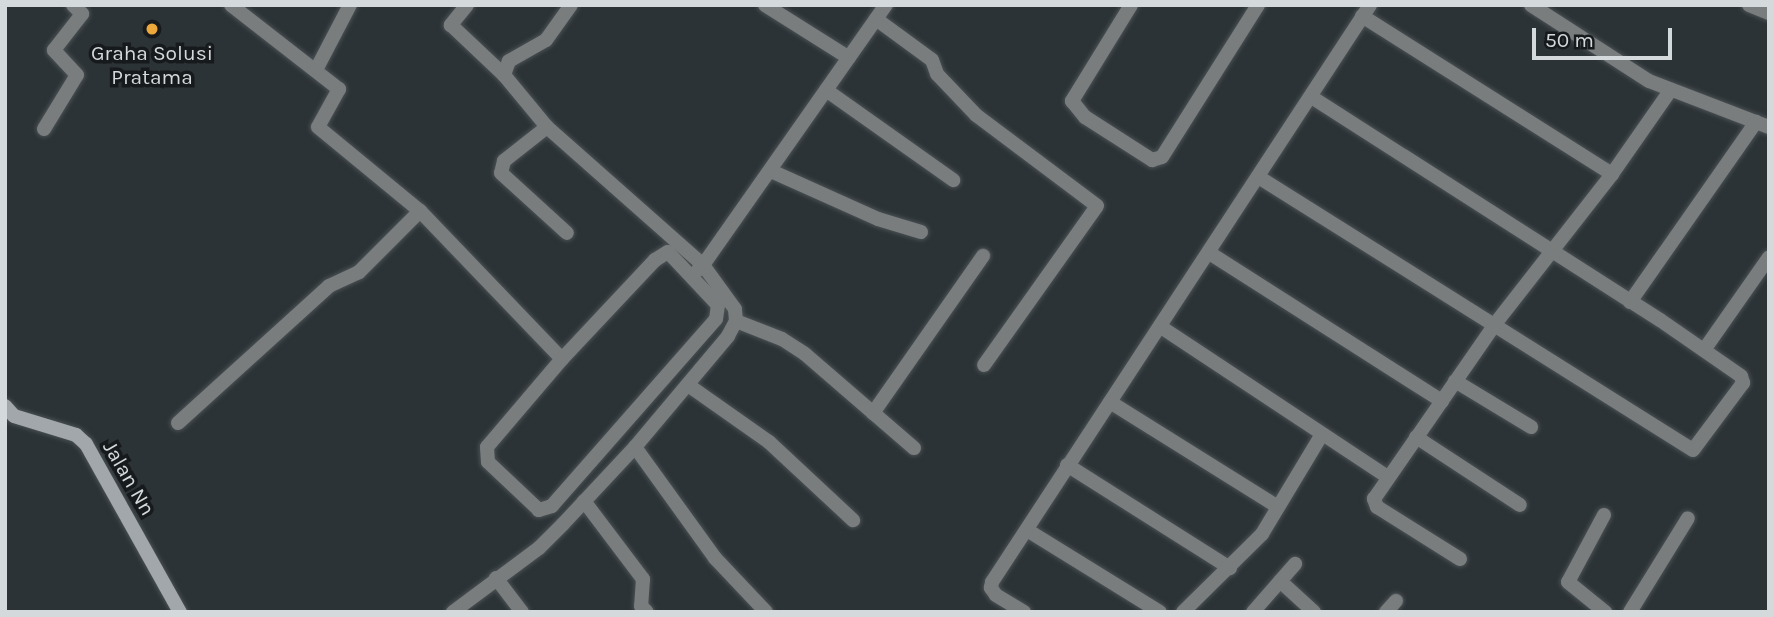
<!DOCTYPE html>
<style>
body{margin:0}
#map{position:relative;width:1774px;height:617px;overflow:hidden;background:#2c3336;font-family:Karla,sans-serif}
div>[style]{position:absolute}
.roads{filter:drop-shadow(0 0 2px #4a5154) drop-shadow(0 0 2px #4a5154)}
.street>*{height:14px;margin:-7px;padding:0 7px;transform-origin:7px;border-radius:7px;background:#797d7e}
.secondary>*{height:14px;margin:-7px;padding:0 7px;transform-origin:7px;border-radius:7px;background:#a1a7aa}
.dots>*{width:19px;height:19px;translate:-50% -50%;box-sizing:border-box;border:4px solid #171a1c;border-radius:50%}
span{translate:-50% -50%;white-space:nowrap;text-align:center;line-height:1.15;-webkit-text-stroke:7px #171a1c;paint-order:stroke}
.poi-label{font-size:21px;color:#d4d9db}
.street-label{font-size:21px;color:#d4d9db}
.frame{position:absolute;inset:0;border:7px solid #d4d9db;pointer-events:none}
.scale{position:absolute;left:1532px;top:28px;width:140px;height:32px;box-sizing:border-box;border:4px solid #d4d9db;border-top:0;padding-left:9px;font-size:21px;line-height:24px;white-space:nowrap;color:#d4d9db;-webkit-text-stroke:5px #171a1c;paint-order:stroke}
</style>
<div id="map">
<div class="roads">
<div class="street">
<i style="left:231px;top:5px;width:137px;rotate:37.9deg"></i>
<i style="left:339px;top:89px;width:43px;rotate:118.9deg"></i>
<i style="left:318px;top:127px;width:132px;rotate:39.5deg"></i>
<i style="left:420px;top:211px;width:205px;rotate:46.2deg"></i>
<i style="left:467px;top:5px;width:26px;rotate:129deg"></i>
<i style="left:451px;top:25px;width:73px;rotate:43.3deg"></i>
<i style="left:571px;top:5px;width:43px;rotate:125.5deg"></i>
<i style="left:546px;top:40px;width:43px;rotate:150.4deg"></i>
<i style="left:509px;top:61px;width:15px;rotate:110deg"></i>
<i style="left:504px;top:75px;width:67px;rotate:50.4deg"></i>
<i style="left:547px;top:127px;width:208px;rotate:41.5deg"></i>
<i style="left:703px;top:265px;width:8px;rotate:135deg"></i>
<i style="left:765px;top:5px;width:99px;rotate:32.2deg"></i>
<i style="left:1131px;top:5px;width:113px;rotate:121.6deg"></i>
<i style="left:1072px;top:101px;width:21px;rotate:51deg"></i>
<i style="left:1085px;top:117px;width:80px;rotate:32.7deg"></i>
<i style="left:1152px;top:160px;width:10px;rotate:-17deg"></i>
<i style="left:1162px;top:157px;width:180px;rotate:-57.7deg"></i>
<i style="left:1531px;top:5px;width:140px;rotate:32.8deg"></i>
<i style="left:1649px;top:81px;width:129px;rotate:21deg"></i>
<i style="left:1749px;top:5px;width:22px;rotate:22deg"></i>
<i style="left:1362px;top:16px;width:296px;rotate:32.3deg"></i>
<i style="left:1612px;top:174px;width:101px;rotate:-55.1deg"></i>
<i style="left:876px;top:19px;width:69px;rotate:36.2deg"></i>
<i style="left:932px;top:60px;width:15px;rotate:70deg"></i>
<i style="left:937px;top:74px;width:57px;rotate:46.4deg"></i>
<i style="left:976px;top:115px;width:151px;rotate:36.9deg"></i>
<i style="left:1097px;top:206px;width:195px;rotate:125.4deg"></i>
<i style="left:317px;top:68px;width:71px;rotate:-62.4deg"></i>
<i style="left:826px;top:90px;width:156px;rotate:35.3deg"></i>
<i style="left:547px;top:127px;width:55px;rotate:141.7deg"></i>
<i style="left:504px;top:161px;width:12px;rotate:104deg"></i>
<i style="left:501px;top:173px;width:89px;rotate:42.3deg"></i>
<i style="left:44px;top:129px;width:63px;rotate:-58.6deg"></i>
<i style="left:77px;top:75px;width:34px;rotate:-133deg"></i>
<i style="left:54px;top:50px;width:46px;rotate:-52.1deg"></i>
<i style="left:82px;top:14px;width:13px;rotate:-135deg"></i>
<i style="left:771px;top:171px;width:117px;rotate:24.2deg"></i>
<i style="left:878px;top:219px;width:45px;rotate:16.8deg"></i>
<i style="left:1260px;top:178px;width:511px;rotate:32.14deg"></i>
<i style="left:1693px;top:450px;width:84px;rotate:-53.3deg"></i>
<i style="left:1743px;top:383px;width:7px;rotate:-106deg"></i>
<i style="left:1741px;top:376px;width:98px;rotate:-145.3deg"></i>
<i style="left:1660px;top:320px;width:414px;rotate:-147.4deg"></i>
<i style="left:668px;top:252px;width:73px;rotate:46.7deg"></i>
<i style="left:718px;top:305px;width:14px;rotate:98deg"></i>
<i style="left:716px;top:319px;width:249px;rotate:131.3deg"></i>
<i style="left:552px;top:506px;width:14px;rotate:163deg"></i>
<i style="left:539px;top:510px;width:70px;rotate:-136.7deg"></i>
<i style="left:488px;top:462px;width:15px;rotate:-94deg"></i>
<i style="left:487px;top:447px;width:116px;rotate:-49.6deg"></i>
<i style="left:562px;top:359px;width:136px;rotate:-46.8deg"></i>
<i style="left:655px;top:260px;width:15px;rotate:-32deg"></i>
<i style="left:1211px;top:254px;width:274px;rotate:32.5deg"></i>
<i style="left:1630px;top:302px;width:220px;rotate:-55deg"></i>
<i style="left:736px;top:321px;width:49px;rotate:21.4deg"></i>
<i style="left:782px;top:339px;width:27px;rotate:33deg"></i>
<i style="left:805px;top:354px;width:144px;rotate:40.8deg"></i>
<i style="left:1161px;top:327px;width:270px;rotate:33.5deg"></i>
<i style="left:1704px;top:350px;width:113px;rotate:-55deg"></i>
<i style="left:1455px;top:381px;width:89px;rotate:31.2deg"></i>
<i style="left:688px;top:385px;width:99px;rotate:35.1deg"></i>
<i style="left:769px;top:442px;width:115px;rotate:42.9deg"></i>
<i style="left:1110px;top:402px;width:198px;rotate:32deg"></i>
<i style="left:873px;top:413px;width:192px;rotate:-55deg"></i>
<i style="left:178px;top:423px;width:204px;rotate:-42.2deg"></i>
<i style="left:329px;top:286px;width:33px;rotate:-25deg"></i>
<i style="left:359px;top:272px;width:86px;rotate:-45deg"></i>
<i style="left:1416px;top:437px;width:124px;rotate:33.2deg"></i>
<i style="left:635px;top:447px;width:137px;rotate:54.2deg"></i>
<i style="left:715px;top:558px;width:74px;rotate:46.6deg"></i>
<i style="left:1067px;top:465px;width:193px;rotate:32.3deg"></i>
<i style="left:584px;top:501px;width:98px;rotate:52.9deg"></i>
<i style="left:643px;top:579px;width:27px;rotate:94deg"></i>
<i style="left:641px;top:606px;width:8px;rotate:45deg"></i>
<i style="left:1604px;top:515px;width:76px;rotate:118.2deg"></i>
<i style="left:1568px;top:582px;width:48px;rotate:39deg"></i>
<i style="left:1027px;top:530px;width:156px;rotate:31.7deg"></i>
<i style="left:1460px;top:559px;width:98px;rotate:-147.9deg"></i>
<i style="left:1377px;top:507px;width:9px;rotate:-111deg"></i>
<i style="left:1374px;top:499px;width:213px;rotate:-55.3deg"></i>
<i style="left:1495px;top:324px;width:190px;rotate:-52deg"></i>
<i style="left:496px;top:578px;width:43px;rotate:52.6deg"></i>
<i style="left:1280px;top:581px;width:46px;rotate:42.4deg"></i>
<i style="left:453px;top:612px;width:107px;rotate:-36.7deg"></i>
<i style="left:539px;top:548px;width:34px;rotate:-45deg"></i>
<i style="left:563px;top:524px;width:105px;rotate:-46.9deg"></i>
<i style="left:635px;top:447px;width:145px;rotate:-50deg"></i>
<i style="left:728px;top:336px;width:17px;rotate:-62deg"></i>
<i style="left:736px;top:321px;width:12px;rotate:-95deg"></i>
<i style="left:735px;top:309px;width:54px;rotate:-126deg"></i>
<i style="left:703px;top:265px;width:318px;rotate:-54.9deg"></i>
<i style="left:1024px;top:612px;width:33px;rotate:-149deg"></i>
<i style="left:996px;top:595px;width:9px;rotate:-126deg"></i>
<i style="left:991px;top:588px;width:6px;rotate:-81deg"></i>
<i style="left:992px;top:582px;width:690px;rotate:-56.77deg"></i>
<i style="left:1183px;top:612px;width:111px;rotate:-44.6deg"></i>
<i style="left:1262px;top:534px;width:114px;rotate:-59deg"></i>
<i style="left:1253px;top:612px;width:64px;rotate:-48.8deg"></i>
<i style="left:1386px;top:612px;width:15px;rotate:-48deg"></i>
<i style="left:1630px;top:612px;width:110px;rotate:-58.3deg"></i>
</div>
<div class="secondary">
<i style="left:5px;top:406px;width:13px;rotate:48deg"></i>
<i style="left:14px;top:416px;width:65px;rotate:17deg"></i>
<i style="left:76px;top:435px;width:13px;rotate:42deg"></i>
<i style="left:86px;top:444px;width:193px;rotate:60.8deg"></i>
</div>
</div>
<div class="dots">
<i style="left:152px;top:29px;background:#eda83b"></i>
</div>
<div class="poi-label">
<span style="left:152px;top:65px">Graha Solusi<br>Pratama</span>
</div>
<div class="street-label">
<span style="left:129px;top:478px;rotate:60deg">Jalan Nn</span>
</div>
<div class="frame"></div>
<div class="scale">50 m</div>
</div>
